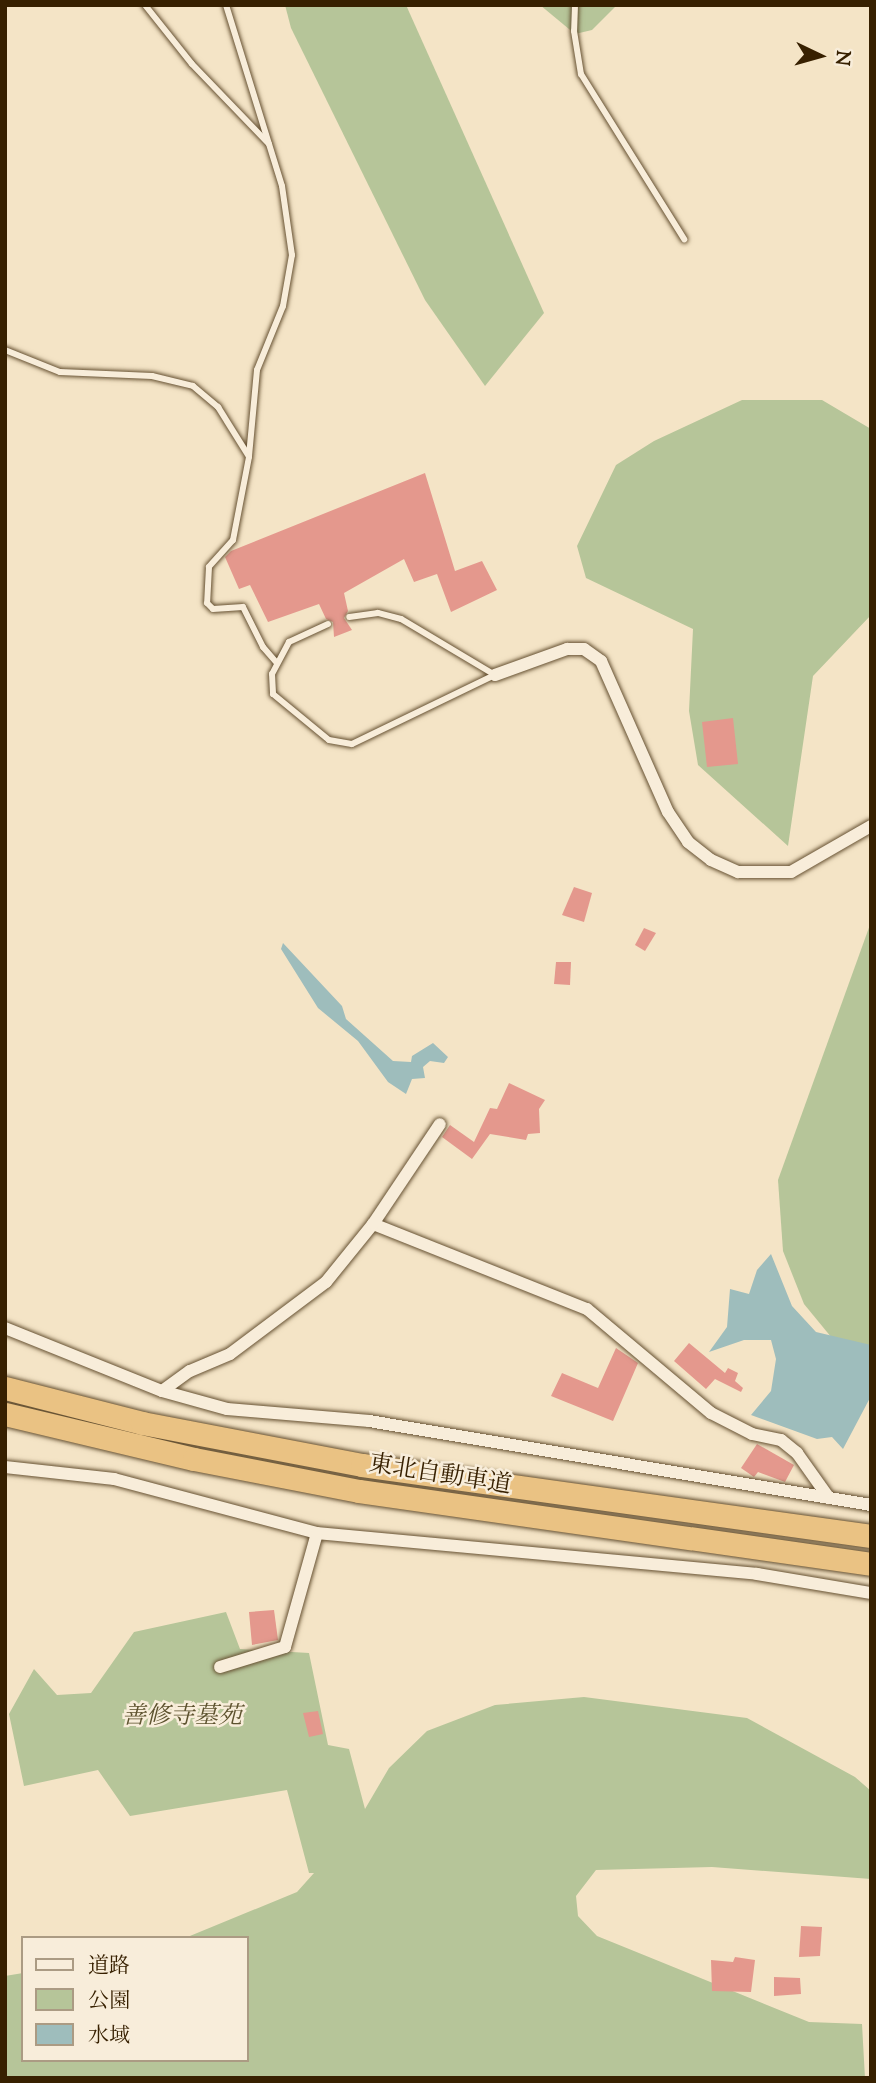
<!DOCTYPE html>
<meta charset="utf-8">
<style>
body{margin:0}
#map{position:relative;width:876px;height:2083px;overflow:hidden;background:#f4e4c6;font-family:"Sorts Mill Goudy","Noto Serif JP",serif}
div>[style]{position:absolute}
.green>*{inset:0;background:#b6c599}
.water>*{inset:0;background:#9ebdbc}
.building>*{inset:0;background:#e4988d}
.roads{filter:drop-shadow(0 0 2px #665132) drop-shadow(0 0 2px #665132)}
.lane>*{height:6px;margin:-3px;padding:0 3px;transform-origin:3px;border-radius:3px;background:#f8edda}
.street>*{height:12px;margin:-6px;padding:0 6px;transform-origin:6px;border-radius:6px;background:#f8edda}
.highway>*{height:23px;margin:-11.5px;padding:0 11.5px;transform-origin:11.5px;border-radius:11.5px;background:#eac283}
span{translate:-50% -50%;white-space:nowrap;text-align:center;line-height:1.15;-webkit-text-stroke:5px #f8edda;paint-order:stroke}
.street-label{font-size:24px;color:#372000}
.park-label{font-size:24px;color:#5d522e;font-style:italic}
.frame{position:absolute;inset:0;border:7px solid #372000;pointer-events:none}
.legend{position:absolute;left:21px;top:1936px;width:228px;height:126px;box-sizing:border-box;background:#f8edda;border:2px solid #ab9b83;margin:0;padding:9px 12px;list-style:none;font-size:21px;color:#372000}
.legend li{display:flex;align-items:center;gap:14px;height:35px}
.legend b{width:35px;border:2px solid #ab9b83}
.north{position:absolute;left:785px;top:21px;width:70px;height:70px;-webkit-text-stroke:5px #f8edda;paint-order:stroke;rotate:95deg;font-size:19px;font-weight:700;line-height:28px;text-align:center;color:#372000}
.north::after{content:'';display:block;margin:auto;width:24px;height:32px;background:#372000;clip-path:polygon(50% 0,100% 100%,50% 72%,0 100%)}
</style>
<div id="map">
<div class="green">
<i style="clip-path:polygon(285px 5px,406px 5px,544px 313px,485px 386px,425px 300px,291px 28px)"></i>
<i style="clip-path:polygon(540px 5px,617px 5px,592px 30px,575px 34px)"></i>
<i style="clip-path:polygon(742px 400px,822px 400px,871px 429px,871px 615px,813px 676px,788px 846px,698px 765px,689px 711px,693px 629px,586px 578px,577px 546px,616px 465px,654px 441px)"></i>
<i style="clip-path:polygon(871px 922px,871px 1368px,836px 1343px,804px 1304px,783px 1251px,778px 1180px)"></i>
<i style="clip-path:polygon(226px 1612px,240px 1649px,309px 1653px,328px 1745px,349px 1749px,365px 1809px,389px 1768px,427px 1731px,495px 1705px,584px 1697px,747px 1718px,855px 1777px,871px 1791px,871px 1879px,712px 1867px,596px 1870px,576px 1896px,578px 1916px,597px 1936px,809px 2022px,862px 2024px,865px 2078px,5px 2078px,5px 1976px,23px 1973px,23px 2060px,247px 2060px,247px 1938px,185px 1938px,297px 1892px,314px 1873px,309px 1873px,287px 1790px,130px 1816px,98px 1770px,24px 1786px,9px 1714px,34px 1669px,57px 1695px,91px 1693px,134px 1632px)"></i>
</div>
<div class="water">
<i style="clip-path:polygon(283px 943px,342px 1006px,346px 1019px,393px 1061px,411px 1062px,412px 1056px,433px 1043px,448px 1057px,444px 1063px,430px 1061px,423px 1067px,425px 1078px,412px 1079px,406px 1094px,388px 1082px,358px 1041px,318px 1008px,281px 949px)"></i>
<i style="clip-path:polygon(771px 1254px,792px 1306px,816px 1332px,871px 1345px,871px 1396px,843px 1449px,832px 1437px,817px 1439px,751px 1415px,771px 1391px,776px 1359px,771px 1340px,744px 1340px,709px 1352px,727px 1327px,730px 1289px,749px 1294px,757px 1270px)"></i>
</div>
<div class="building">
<i style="clip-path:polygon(425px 473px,455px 571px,482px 561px,497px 590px,451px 612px,437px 574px,414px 582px,404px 559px,344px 593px,348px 611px,344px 618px,352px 630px,334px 637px,333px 622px,326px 619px,319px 604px,268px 622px,250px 585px,239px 589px,225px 557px,231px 551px)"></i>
<i style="clip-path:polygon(733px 718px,738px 764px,707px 767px,702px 722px)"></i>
<i style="clip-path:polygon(574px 887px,592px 893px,584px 922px,562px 915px)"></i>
<i style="clip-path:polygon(644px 928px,656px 933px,645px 951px,635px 945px)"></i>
<i style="clip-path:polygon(556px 962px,571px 962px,570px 985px,554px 984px)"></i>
<i style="clip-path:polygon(509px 1083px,545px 1100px,539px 1109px,540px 1133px,528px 1134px,526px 1140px,490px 1134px,472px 1159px,442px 1137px,450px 1125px,474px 1142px,490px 1108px,497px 1109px)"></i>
<i style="clip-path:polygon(689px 1343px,725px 1373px,728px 1368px,738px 1373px,735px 1381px,743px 1388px,741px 1392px,715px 1379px,706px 1389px,674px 1361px)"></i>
<i style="clip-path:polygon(616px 1348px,638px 1363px,613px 1421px,551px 1396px,562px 1373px,598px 1388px)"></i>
<i style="clip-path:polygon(757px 1444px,794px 1465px,785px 1482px,758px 1472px,754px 1477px,741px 1468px)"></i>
<i style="clip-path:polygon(274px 1610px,278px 1640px,252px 1645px,249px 1612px)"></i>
<i style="clip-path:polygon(318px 1711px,323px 1734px,309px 1737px,303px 1713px)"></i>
<i style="clip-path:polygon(801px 1926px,822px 1927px,820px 1956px,799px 1957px)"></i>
<i style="clip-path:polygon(735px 1957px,755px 1960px,751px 1992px,712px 1991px,711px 1960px,733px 1962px)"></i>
<i style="clip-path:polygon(774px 1977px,800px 1978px,801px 1994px,774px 1996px)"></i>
</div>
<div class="roads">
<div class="lane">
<i style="left:145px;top:5px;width:75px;rotate:51.5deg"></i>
<i style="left:192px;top:64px;width:111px;rotate:46.1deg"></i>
<i style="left:226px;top:5px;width:189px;rotate:72.8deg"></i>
<i style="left:282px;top:186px;width:70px;rotate:81.8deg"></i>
<i style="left:292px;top:255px;width:52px;rotate:100deg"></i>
<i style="left:283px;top:306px;width:69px;rotate:112.1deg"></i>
<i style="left:257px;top:370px;width:87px;rotate:95.3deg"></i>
<i style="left:249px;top:457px;width:85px;rotate:100.9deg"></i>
<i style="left:233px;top:540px;width:36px;rotate:132deg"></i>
<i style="left:209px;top:567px;width:36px;rotate:93deg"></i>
<i style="left:207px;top:603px;width:8px;rotate:45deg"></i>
<i style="left:213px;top:609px;width:30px;rotate:-4deg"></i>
<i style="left:243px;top:607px;width:45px;rotate:63.4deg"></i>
<i style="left:263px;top:647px;width:21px;rotate:49deg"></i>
<i style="left:575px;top:5px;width:26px;rotate:92deg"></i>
<i style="left:574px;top:31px;width:44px;rotate:80.8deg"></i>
<i style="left:581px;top:74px;width:195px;rotate:58deg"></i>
<i style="left:5px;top:350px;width:59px;rotate:21.8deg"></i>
<i style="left:60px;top:372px;width:92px;rotate:2.5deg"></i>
<i style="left:152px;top:376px;width:42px;rotate:13.7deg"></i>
<i style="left:193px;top:386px;width:33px;rotate:40deg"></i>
<i style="left:218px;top:407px;width:57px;rotate:58deg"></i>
<i style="left:328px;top:624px;width:43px;rotate:155.2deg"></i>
<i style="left:289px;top:642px;width:36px;rotate:118deg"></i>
<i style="left:272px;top:674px;width:20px;rotate:87deg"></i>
<i style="left:273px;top:694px;width:72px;rotate:39.4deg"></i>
<i style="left:329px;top:740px;width:23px;rotate:10deg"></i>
<i style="left:352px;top:744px;width:159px;rotate:-25.8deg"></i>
<i style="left:495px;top:675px;width:109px;rotate:-149.2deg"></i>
<i style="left:401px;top:619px;width:24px;rotate:-165deg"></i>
<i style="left:378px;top:613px;width:29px;rotate:172deg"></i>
</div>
<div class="street">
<i style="left:495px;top:675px;width:77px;rotate:-19.9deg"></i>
<i style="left:567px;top:649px;width:17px"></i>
<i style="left:584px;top:649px;width:21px;rotate:35deg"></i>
<i style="left:601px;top:661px;width:165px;rotate:66.1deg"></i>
<i style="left:668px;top:812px;width:36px;rotate:56deg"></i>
<i style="left:688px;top:842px;width:29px;rotate:38deg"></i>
<i style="left:711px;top:860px;width:30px;rotate:24deg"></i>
<i style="left:738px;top:872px;width:53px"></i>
<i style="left:791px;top:872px;width:92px;rotate:-29.9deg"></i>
<i style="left:373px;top:1224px;width:230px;rotate:21.7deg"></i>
<i style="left:587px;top:1309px;width:162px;rotate:40deg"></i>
<i style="left:711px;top:1413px;width:46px;rotate:27.1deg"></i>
<i style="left:752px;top:1434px;width:30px;rotate:12deg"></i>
<i style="left:781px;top:1440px;width:21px;rotate:39deg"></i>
<i style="left:797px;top:1453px;width:55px;rotate:54.6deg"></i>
<i style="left:5px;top:1328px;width:169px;rotate:21.9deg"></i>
<i style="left:162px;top:1391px;width:67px;rotate:15.5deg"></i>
<i style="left:227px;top:1409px;width:143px;rotate:4.8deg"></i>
<i style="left:369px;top:1421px;width:509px;rotate:9.5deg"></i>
<i style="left:162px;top:1391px;width:34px;rotate:-36deg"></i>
<i style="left:190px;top:1371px;width:43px;rotate:-23deg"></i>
<i style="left:230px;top:1354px;width:120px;rotate:-36.9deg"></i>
<i style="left:326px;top:1282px;width:75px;rotate:-51deg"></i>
<i style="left:373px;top:1224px;width:120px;rotate:-56.2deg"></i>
<i style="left:5px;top:1467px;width:110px;rotate:6.3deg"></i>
<i style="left:114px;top:1479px;width:210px;rotate:14.9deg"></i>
<i style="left:317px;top:1533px;width:442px;rotate:5.3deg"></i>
<i style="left:757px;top:1574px;width:116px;rotate:9.5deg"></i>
<i style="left:220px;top:1667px;width:68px;rotate:-17.1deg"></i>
<i style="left:285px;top:1647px;width:118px;rotate:-74.3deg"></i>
</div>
<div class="highway">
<i style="left:5px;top:1388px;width:141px;rotate:14.3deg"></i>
<i style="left:142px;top:1423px;width:224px;rotate:10.8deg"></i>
<i style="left:362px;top:1465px;width:514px;rotate:7.94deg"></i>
<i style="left:5px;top:1414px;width:194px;rotate:13.4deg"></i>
<i style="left:194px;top:1459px;width:168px;rotate:11deg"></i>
<i style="left:359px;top:1491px;width:517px;rotate:8.11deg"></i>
</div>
</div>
<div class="street-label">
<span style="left:440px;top:1476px;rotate:9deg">東北自動車道</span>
</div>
<div class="park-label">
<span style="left:182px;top:1718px">善修寺墓苑</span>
</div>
<div class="frame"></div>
<ul class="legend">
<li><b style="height:9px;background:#f8edda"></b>道路</li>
<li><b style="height:19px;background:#b6c599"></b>公園</li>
<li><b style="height:19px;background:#9ebdbc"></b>水域</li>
</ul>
<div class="north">N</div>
</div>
